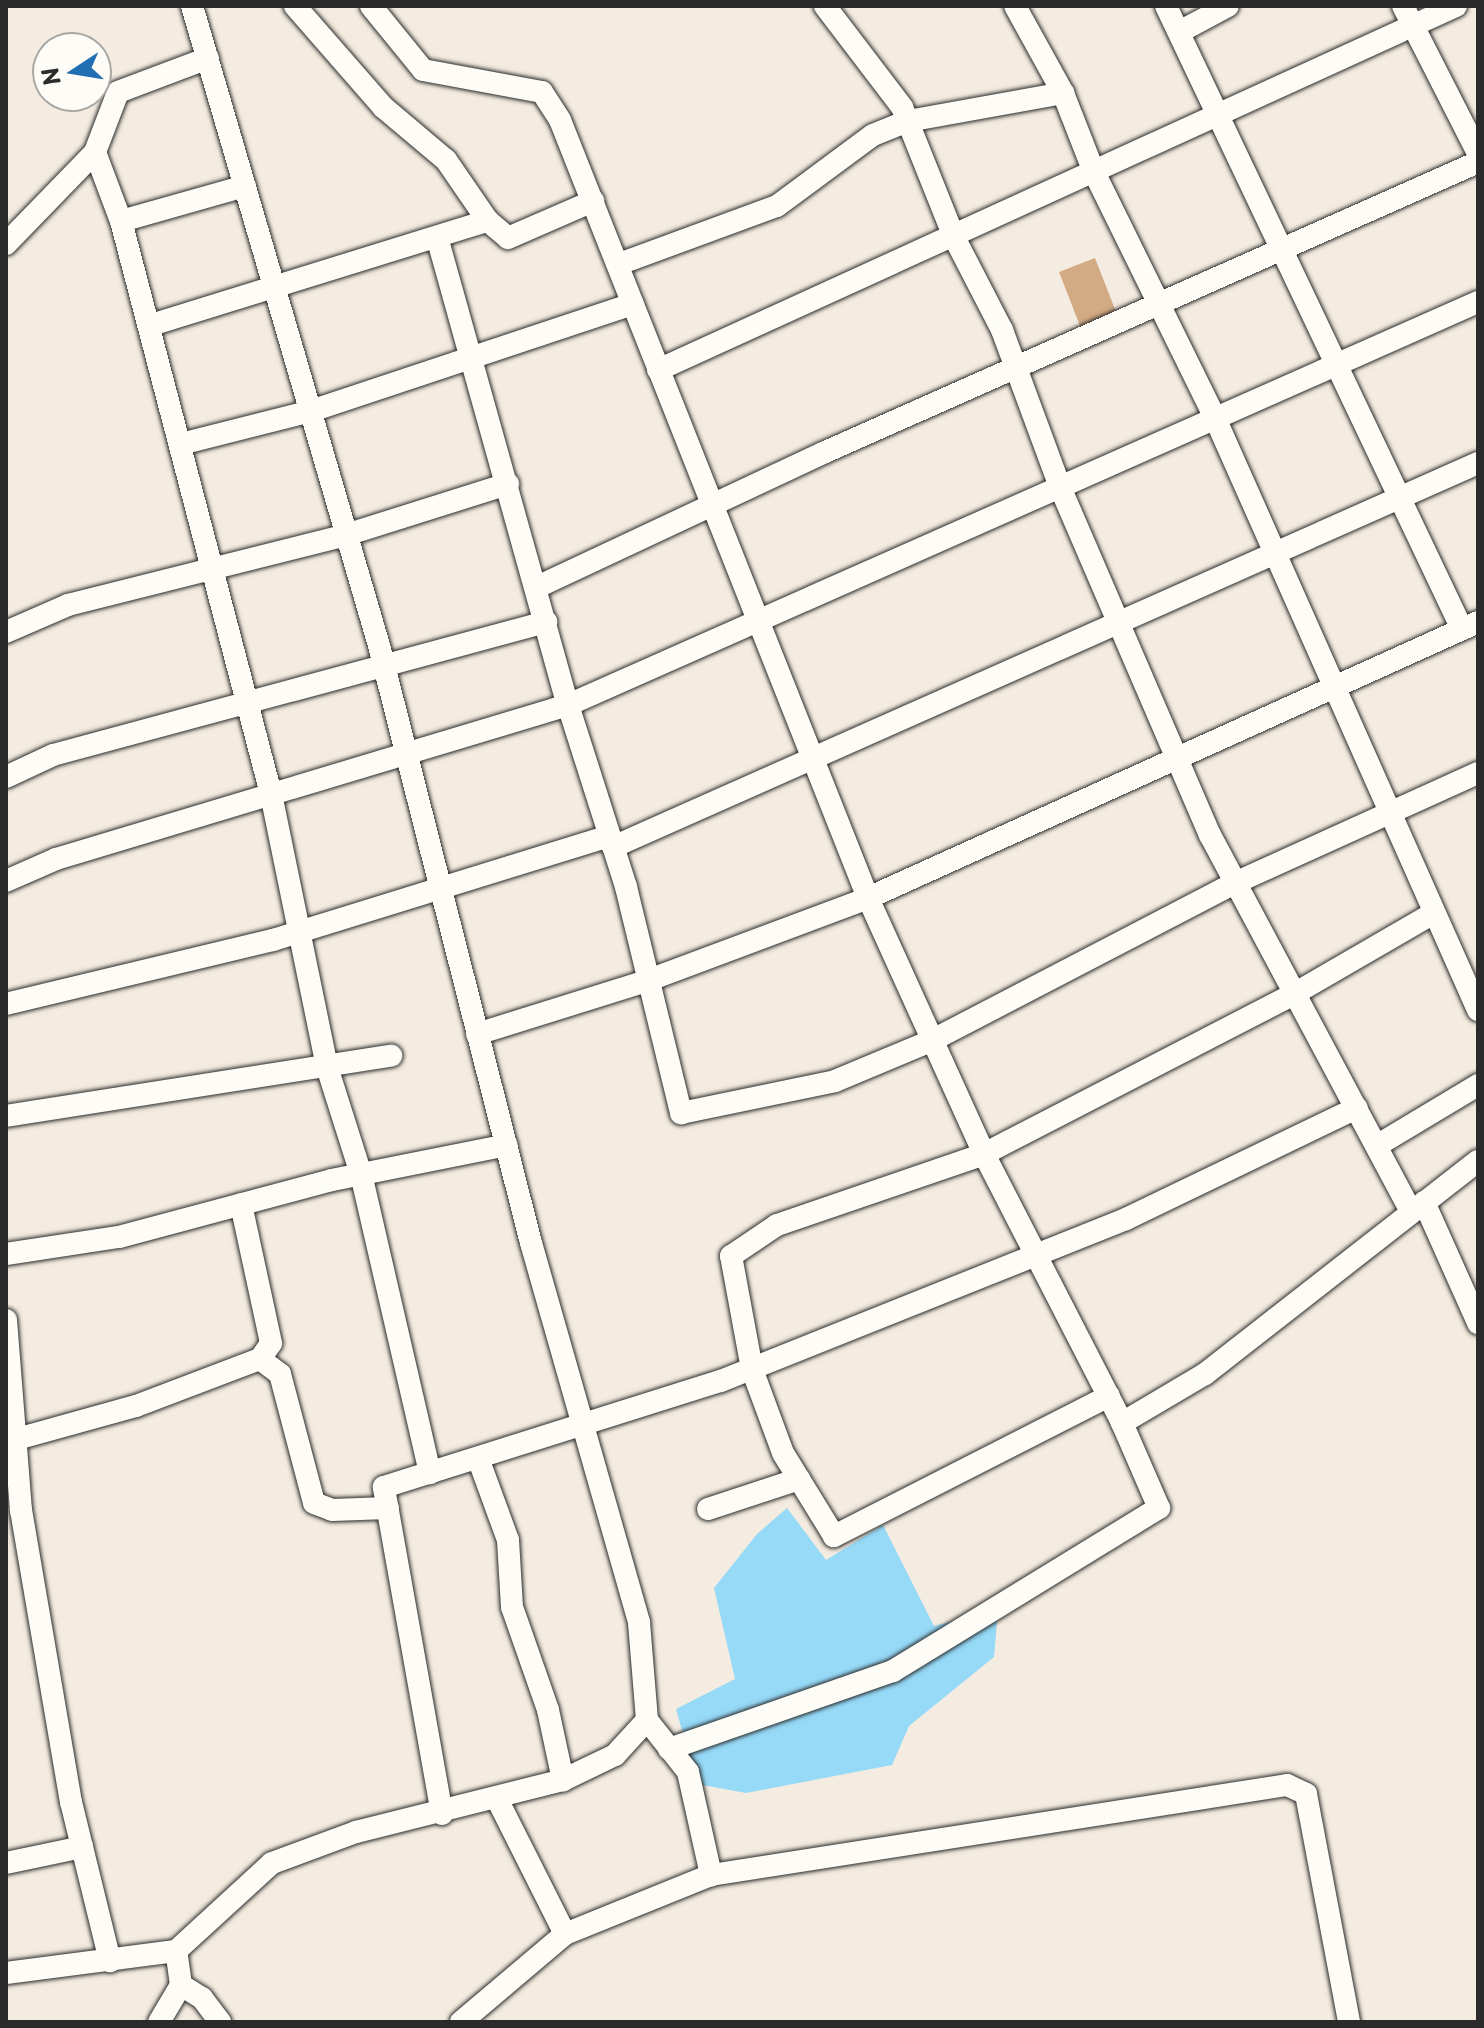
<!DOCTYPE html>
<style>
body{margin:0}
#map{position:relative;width:1484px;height:2028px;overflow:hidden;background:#f4ece0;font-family:"Playpen Sans",sans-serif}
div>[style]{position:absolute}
.water>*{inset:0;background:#96daf8}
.building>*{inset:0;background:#d2aa84}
.roads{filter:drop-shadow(0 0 2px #2b2b2b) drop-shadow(0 0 2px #2b2b2b)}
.minor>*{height:22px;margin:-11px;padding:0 11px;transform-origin:11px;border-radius:11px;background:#fdfcf7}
span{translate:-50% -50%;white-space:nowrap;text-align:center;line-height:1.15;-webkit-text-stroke:6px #fdfcf7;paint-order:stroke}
.frame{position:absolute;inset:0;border:8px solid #2b2b2b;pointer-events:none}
.north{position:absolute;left:32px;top:32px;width:80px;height:80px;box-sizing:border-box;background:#fdfcf7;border:2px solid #a9a8a5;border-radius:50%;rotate:258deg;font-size:22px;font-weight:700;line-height:32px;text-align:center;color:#2b2b2b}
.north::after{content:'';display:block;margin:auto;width:28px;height:36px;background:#1f6fb2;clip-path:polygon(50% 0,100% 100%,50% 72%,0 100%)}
</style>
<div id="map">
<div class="water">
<i style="clip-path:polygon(787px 1508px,826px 1560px,883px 1525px,934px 1626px,998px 1610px,994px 1657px,909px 1726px,892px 1765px,746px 1793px,697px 1784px,676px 1709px,735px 1679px,714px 1588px,757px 1534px)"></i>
</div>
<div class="building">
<i style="clip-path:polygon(1095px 258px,1118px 317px,1082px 331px,1059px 272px)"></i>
</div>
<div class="roads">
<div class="minor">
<i style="left:295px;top:6px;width:134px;rotate:48.9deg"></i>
<i style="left:383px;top:107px;width:82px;rotate:40.1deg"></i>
<i style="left:446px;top:160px;width:74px;rotate:55.5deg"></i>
<i style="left:371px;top:6px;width:82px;rotate:50.9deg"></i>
<i style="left:423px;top:70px;width:121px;rotate:10.5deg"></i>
<i style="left:542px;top:92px;width:33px;rotate:57deg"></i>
<i style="left:560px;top:120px;width:837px;rotate:68.4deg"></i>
<i style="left:868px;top:898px;width:281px;rotate:65.6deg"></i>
<i style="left:984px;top:1154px;width:302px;rotate:62.8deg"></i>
<i style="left:1122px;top:1423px;width:96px;rotate:-30.6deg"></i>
<i style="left:1205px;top:1374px;width:346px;rotate:-38deg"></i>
<i style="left:825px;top:6px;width:127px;rotate:52.7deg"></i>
<i style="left:902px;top:107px;width:140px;rotate:68.2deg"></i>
<i style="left:954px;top:237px;width:105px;rotate:62.7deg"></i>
<i style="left:1002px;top:330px;width:167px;rotate:69.7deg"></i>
<i style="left:1060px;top:487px;width:379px;rotate:66.7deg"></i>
<i style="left:1210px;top:835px;width:426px;rotate:61.9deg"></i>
<i style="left:1015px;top:6px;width:99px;rotate:61.1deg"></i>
<i style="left:1063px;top:93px;width:85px;rotate:68.6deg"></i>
<i style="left:1094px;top:172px;width:274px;rotate:63.8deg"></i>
<i style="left:1215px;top:418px;width:648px;rotate:66.05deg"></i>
<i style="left:1166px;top:6px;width:690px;rotate:64.59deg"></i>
<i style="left:1403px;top:6px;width:165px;rotate:63deg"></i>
<i style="left:1181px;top:31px;width:53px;rotate:-28deg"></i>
<i style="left:95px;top:152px;width:74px;rotate:69.4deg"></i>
<i style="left:245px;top:186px;width:129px;rotate:164.2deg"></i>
<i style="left:121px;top:221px;width:592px;rotate:75.33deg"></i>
<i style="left:271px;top:794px;width:279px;rotate:78.4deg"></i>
<i style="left:327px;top:1067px;width:112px;rotate:72.4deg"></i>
<i style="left:361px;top:1174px;width:307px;rotate:77deg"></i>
<i style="left:437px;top:237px;width:486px;rotate:74.4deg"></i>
<i style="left:568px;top:705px;width:191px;rotate:72.3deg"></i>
<i style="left:626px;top:887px;width:233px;rotate:76.3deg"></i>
<i style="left:681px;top:1113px;width:157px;rotate:-11.7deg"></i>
<i style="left:835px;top:1081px;width:106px;rotate:-22.7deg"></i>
<i style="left:933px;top:1040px;width:340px;rotate:-27.5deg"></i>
<i style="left:1235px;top:883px;width:267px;rotate:-24.4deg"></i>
<i style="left:6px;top:244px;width:128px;rotate:-45.9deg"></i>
<i style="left:95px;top:152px;width:64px;rotate:-69deg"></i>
<i style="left:118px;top:92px;width:96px;rotate:-20.7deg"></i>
<i style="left:619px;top:264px;width:168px;rotate:-20.2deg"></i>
<i style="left:777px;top:206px;width:119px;rotate:-36.5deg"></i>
<i style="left:873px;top:135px;width:38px;rotate:-22deg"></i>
<i style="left:908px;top:121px;width:158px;rotate:-10.2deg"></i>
<i style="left:151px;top:325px;width:353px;rotate:-17.2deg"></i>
<i style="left:488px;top:221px;width:26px;rotate:40deg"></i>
<i style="left:508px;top:238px;width:93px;rotate:-23.5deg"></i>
<i style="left:658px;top:370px;width:877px;rotate:-24.52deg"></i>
<i style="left:181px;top:444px;width:134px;rotate:-14.2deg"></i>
<i style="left:311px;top:411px;width:339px;rotate:-18.4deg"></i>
<i style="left:537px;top:587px;width:316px;rotate:-25.1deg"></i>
<i style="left:823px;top:453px;width:717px;rotate:-23.95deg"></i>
<i style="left:6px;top:632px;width:68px;rotate:-23.5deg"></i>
<i style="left:68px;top:605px;width:287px;rotate:-14.1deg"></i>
<i style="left:346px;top:535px;width:170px;rotate:-17.5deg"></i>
<i style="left:6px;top:777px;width:52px;rotate:-25.1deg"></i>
<i style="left:53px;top:755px;width:511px;rotate:-15.1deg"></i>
<i style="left:613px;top:847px;width:946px;rotate:-23.94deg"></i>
<i style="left:6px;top:881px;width:55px;rotate:-23.7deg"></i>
<i style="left:56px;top:859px;width:535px;rotate:-16.74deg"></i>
<i style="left:568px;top:705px;width:995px;rotate:-23.89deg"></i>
<i style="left:6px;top:1004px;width:275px;rotate:-13.5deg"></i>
<i style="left:273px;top:940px;width:352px;rotate:-17.2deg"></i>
<i style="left:477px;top:1034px;width:180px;rotate:-17.4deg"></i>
<i style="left:649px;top:980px;width:234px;rotate:-20.5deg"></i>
<i style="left:868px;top:898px;width:670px;rotate:-24.34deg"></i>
<i style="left:6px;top:1116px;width:390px;rotate:-8.9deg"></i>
<i style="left:1378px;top:1145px;width:117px;rotate:-31deg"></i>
<i style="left:1424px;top:1202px;width:133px;rotate:65.9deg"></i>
<i style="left:6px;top:1254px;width:114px;rotate:-8.6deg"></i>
<i style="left:119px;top:1237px;width:220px;rotate:-15deg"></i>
<i style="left:332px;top:1180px;width:178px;rotate:-11.3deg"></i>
<i style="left:6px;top:1320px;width:191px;rotate:85.5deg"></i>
<i style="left:21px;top:1510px;width:296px;rotate:80.3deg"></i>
<i style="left:71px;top:1802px;width:164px;rotate:76.2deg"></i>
<i style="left:260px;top:1359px;width:25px;rotate:37deg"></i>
<i style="left:280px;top:1374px;width:133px;rotate:75.2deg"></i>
<i style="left:314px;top:1503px;width:19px;rotate:21deg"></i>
<i style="left:332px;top:1510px;width:56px;rotate:-2deg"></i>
<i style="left:1109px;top:1396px;width:309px;rotate:153deg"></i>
<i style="left:834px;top:1536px;width:97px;rotate:-121.6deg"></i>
<i style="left:783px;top:1453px;width:90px;rotate:-110.3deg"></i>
<i style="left:752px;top:1369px;width:115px;rotate:-100.5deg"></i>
<i style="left:731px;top:1256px;width:55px;rotate:-34deg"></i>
<i style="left:777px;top:1225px;width:219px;rotate:-18.9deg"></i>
<i style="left:984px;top:1154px;width:349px;rotate:-27.3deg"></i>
<i style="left:1294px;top:994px;width:162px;rotate:-30.1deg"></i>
<i style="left:6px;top:1442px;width:135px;rotate:-15.5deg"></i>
<i style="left:136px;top:1406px;width:133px;rotate:-20.8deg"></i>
<i style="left:260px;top:1359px;width:19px;rotate:-55deg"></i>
<i style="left:271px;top:1343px;width:142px;rotate:-102.2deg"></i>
<i style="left:478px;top:1458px;width:87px;rotate:69.9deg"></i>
<i style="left:508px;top:1540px;width:67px;rotate:86.6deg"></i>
<i style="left:512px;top:1607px;width:109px;rotate:70.7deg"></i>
<i style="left:548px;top:1710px;width:72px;rotate:77.9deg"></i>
<i style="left:708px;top:1509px;width:96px;rotate:-18.2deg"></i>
<i style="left:647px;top:1720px;width:66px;rotate:51.7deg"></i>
<i style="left:688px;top:1772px;width:106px;rotate:77.4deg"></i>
<i style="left:669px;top:1749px;width:237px;rotate:-19.2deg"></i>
<i style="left:893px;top:1671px;width:312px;rotate:-31.5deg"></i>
<i style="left:1159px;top:1508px;width:93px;rotate:-113.5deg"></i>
<i style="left:442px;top:1814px;width:332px;rotate:-100.1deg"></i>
<i style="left:384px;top:1487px;width:353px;rotate:-17.5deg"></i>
<i style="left:721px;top:1381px;width:436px;rotate:-21.8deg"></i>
<i style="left:1126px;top:1219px;width:256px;rotate:-25.7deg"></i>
<i style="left:6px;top:1863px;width:78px;rotate:-11.9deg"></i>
<i style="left:565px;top:1934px;width:157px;rotate:-22deg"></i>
<i style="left:711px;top:1875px;width:583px;rotate:-8.88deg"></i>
<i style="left:1287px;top:1785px;width:21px;rotate:25deg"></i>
<i style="left:1306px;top:1794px;width:232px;rotate:79.3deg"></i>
<i style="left:6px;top:1973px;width:171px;rotate:-7.4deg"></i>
<i style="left:181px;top:1985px;width:25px;rotate:32deg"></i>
<i style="left:202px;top:1998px;width:30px;rotate:53deg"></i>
<i style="left:159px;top:2022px;width:43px;rotate:-59.3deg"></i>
<i style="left:181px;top:1985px;width:34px;rotate:-98deg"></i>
<i style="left:176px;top:1951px;width:130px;rotate:-42.5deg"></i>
<i style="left:272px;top:1863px;width:90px;rotate:-20.3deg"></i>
<i style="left:356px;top:1832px;width:213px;rotate:-14.1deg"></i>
<i style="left:563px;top:1780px;width:58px;rotate:-25.7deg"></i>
<i style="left:615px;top:1755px;width:47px;rotate:-47.6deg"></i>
<i style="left:647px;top:1720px;width:98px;rotate:-94.7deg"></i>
<i style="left:639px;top:1622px;width:394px;rotate:-105.9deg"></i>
<i style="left:531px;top:1243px;width:620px;rotate:-104.28deg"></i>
<i style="left:378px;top:642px;width:663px;rotate:-106.3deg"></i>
<i style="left:461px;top:2022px;width:136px;rotate:-40.2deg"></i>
<i style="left:565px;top:1934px;width:151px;rotate:-116.7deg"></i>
</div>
</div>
<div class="frame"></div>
<div class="north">N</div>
</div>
